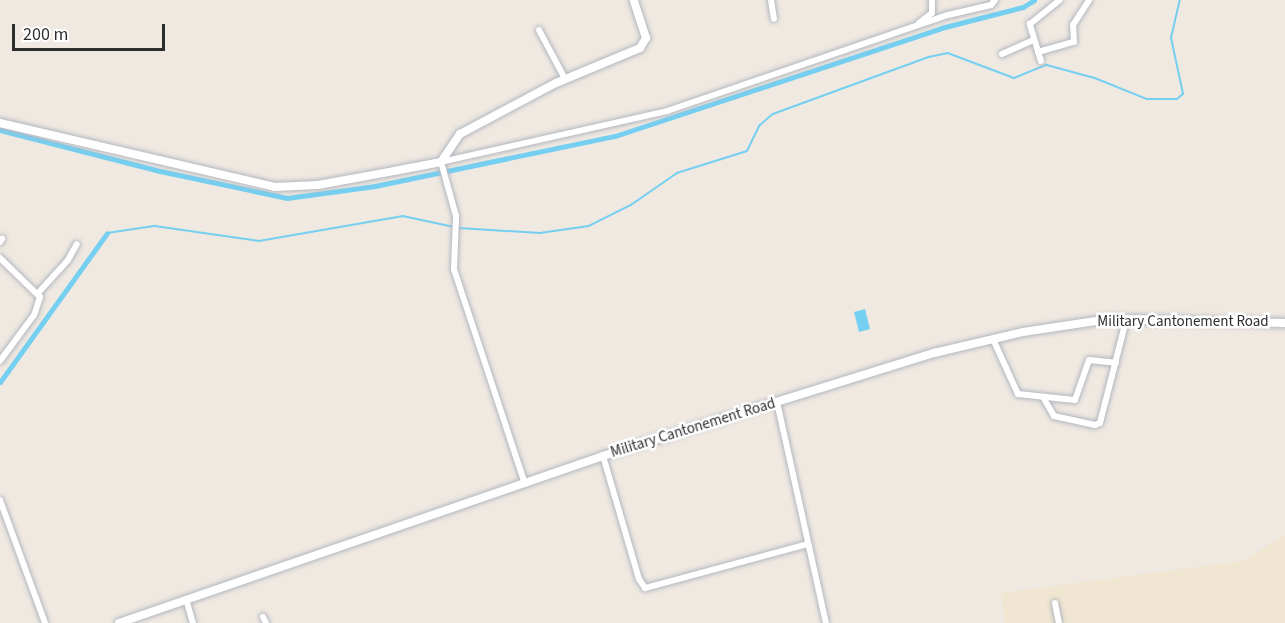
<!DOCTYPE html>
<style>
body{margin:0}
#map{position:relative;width:1285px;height:623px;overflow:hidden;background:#efe9e1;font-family:"Source Sans 3",sans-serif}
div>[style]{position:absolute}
.education>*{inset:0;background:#f0e6d1}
.water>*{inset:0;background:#75cff0}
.stream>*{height:1.5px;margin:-0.75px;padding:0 0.75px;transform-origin:0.75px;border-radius:0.75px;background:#75cff0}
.canal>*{height:5px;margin:-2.5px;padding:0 2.5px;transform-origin:2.5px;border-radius:2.5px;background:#75cff0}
.roads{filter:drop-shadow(0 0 2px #b4b7c1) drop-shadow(0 0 2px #b4b7c1)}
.street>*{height:6px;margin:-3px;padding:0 3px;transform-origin:3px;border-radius:3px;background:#fff}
.secondary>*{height:8px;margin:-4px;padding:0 4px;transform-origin:4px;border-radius:4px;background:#fff}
span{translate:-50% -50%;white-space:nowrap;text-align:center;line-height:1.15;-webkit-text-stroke:5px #fff;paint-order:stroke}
.street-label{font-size:15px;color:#2e2e2e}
.scale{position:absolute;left:12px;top:24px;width:153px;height:27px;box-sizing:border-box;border:3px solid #2e2e2e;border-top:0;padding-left:8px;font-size:18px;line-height:21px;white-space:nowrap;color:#2e2e2e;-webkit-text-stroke:4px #fff;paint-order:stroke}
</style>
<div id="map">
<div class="education">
<i style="clip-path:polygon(1285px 535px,1285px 623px,1005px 623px,1001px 593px,1243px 561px)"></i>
</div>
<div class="water">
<i style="clip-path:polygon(865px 309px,870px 329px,859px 332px,854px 312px)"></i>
</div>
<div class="stream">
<i style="left:459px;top:228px;width:81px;rotate:3.5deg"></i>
<i style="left:540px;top:233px;width:49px;rotate:-8.1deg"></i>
<i style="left:589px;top:226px;width:47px;rotate:-26.6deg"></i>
<i style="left:631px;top:205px;width:56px;rotate:-34.8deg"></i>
<i style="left:677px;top:173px;width:73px;rotate:-17.4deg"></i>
<i style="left:747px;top:151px;width:28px;rotate:-64deg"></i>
<i style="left:759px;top:126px;width:18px;rotate:-41deg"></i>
<i style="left:773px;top:114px;width:166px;rotate:-20.1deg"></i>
<i style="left:929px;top:57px;width:19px;rotate:-12deg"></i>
<i style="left:948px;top:53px;width:71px;rotate:20.7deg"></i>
<i style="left:1014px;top:78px;width:35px;rotate:-22deg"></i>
<i style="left:1047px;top:65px;width:50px;rotate:15.2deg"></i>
<i style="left:1095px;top:78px;width:56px;rotate:22deg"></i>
<i style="left:1147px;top:99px;width:30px"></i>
<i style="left:1177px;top:99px;width:8px;rotate:-40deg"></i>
<i style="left:1183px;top:94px;width:57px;rotate:-102.1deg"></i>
<i style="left:1171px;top:38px;width:39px;rotate:-77deg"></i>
<i style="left:107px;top:233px;width:49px;rotate:-8.3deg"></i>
<i style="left:155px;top:226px;width:105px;rotate:8.2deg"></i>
<i style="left:259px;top:241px;width:146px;rotate:-9.8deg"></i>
<i style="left:403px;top:216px;width:52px;rotate:12.2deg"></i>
</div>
<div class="canal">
<i style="left:0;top:130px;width:165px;rotate:14.4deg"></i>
<i style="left:160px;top:171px;width:130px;rotate:12deg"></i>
<i style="left:287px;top:198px;width:89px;rotate:-7.8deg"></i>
<i style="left:375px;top:186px;width:245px;rotate:-11.8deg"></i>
<i style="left:615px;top:136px;width:343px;rotate:-18.3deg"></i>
<i style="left:941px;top:28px;width:85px;rotate:-14.4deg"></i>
<i style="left:1023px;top:7px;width:13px;rotate:-32deg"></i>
<i style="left:0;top:382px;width:183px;rotate:-54.3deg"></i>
</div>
<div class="roads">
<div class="street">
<i style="left:771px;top:0;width:19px;rotate:81deg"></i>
<i style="left:919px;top:23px;width:16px;rotate:-38deg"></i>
<i style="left:932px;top:13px;width:13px;rotate:-90deg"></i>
<i style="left:539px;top:30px;width:55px;rotate:62deg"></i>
<i style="left:1038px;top:52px;width:37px;rotate:-16deg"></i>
<i style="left:1074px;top:42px;width:17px;rotate:-93deg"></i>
<i style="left:1073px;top:25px;width:30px;rotate:-57deg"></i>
<i style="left:1002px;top:54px;width:35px;rotate:-24deg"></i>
<i style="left:1041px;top:61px;width:39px;rotate:-107deg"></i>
<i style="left:1030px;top:24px;width:38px;rotate:-39deg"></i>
<i style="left:0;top:242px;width:4px;rotate:-56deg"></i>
<i style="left:0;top:258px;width:56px;rotate:44.3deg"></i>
<i style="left:40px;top:297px;width:19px;rotate:108deg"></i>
<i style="left:34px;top:315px;width:57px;rotate:126.5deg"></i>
<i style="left:39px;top:292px;width:43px;rotate:-47.8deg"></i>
<i style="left:68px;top:260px;width:18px;rotate:-61deg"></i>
<i style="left:993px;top:339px;width:60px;rotate:65.6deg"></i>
<i style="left:1018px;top:394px;width:57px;rotate:6deg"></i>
<i style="left:1075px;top:400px;width:42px;rotate:-70.7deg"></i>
<i style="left:1089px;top:360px;width:27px;rotate:6deg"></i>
<i style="left:1043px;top:397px;width:22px;rotate:60deg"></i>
<i style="left:1054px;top:416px;width:42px;rotate:12.4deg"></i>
<i style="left:1095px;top:425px;width:5px;rotate:-22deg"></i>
<i style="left:1100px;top:423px;width:106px;rotate:-75.8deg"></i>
<i style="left:777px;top:402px;width:226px;rotate:77.5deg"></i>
<i style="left:603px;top:456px;width:128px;rotate:73.7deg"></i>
<i style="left:639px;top:579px;width:11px;rotate:56deg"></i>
<i style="left:645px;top:588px;width:169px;rotate:-15.1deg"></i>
<i style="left:525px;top:484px;width:226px;rotate:-108.3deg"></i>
<i style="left:454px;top:269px;width:53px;rotate:-87.8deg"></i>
<i style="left:456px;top:216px;width:56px;rotate:-105.5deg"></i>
<i style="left:441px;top:162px;width:232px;rotate:-12.7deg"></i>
<i style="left:667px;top:111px;width:297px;rotate:-18.9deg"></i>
<i style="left:948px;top:15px;width:44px;rotate:-13.1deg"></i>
<i style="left:991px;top:5px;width:6px;rotate:-51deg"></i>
<i style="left:0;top:500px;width:131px;rotate:69.9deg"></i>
<i style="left:186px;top:599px;width:25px;rotate:74deg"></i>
<i style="left:1055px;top:603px;width:20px;rotate:79deg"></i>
<i style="left:263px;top:617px;width:7px;rotate:63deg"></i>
</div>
<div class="secondary">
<i style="left:0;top:123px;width:281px;rotate:13.1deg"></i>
<i style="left:274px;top:187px;width:44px;rotate:-2.6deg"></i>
<i style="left:318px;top:185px;width:77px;rotate:-10.4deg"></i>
<i style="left:394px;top:171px;width:48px;rotate:-10.8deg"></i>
<i style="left:441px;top:162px;width:34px;rotate:-56deg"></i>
<i style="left:460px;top:134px;width:109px;rotate:-28deg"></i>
<i style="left:556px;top:83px;width:91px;rotate:-22.6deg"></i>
<i style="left:640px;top:48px;width:12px;rotate:-59deg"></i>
<i style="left:646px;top:38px;width:40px;rotate:-108deg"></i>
<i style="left:119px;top:623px;width:512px;rotate:-19.04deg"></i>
<i style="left:603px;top:456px;width:347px;rotate:-17.3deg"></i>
<i style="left:934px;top:353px;width:91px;rotate:-13.3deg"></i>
<i style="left:1023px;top:332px;width:87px;rotate:-8.6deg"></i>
<i style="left:1109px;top:319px;width:176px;rotate:1.3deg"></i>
</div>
</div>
<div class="street-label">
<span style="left:1183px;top:322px">Military Cantonement Road</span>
<span style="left:693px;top:428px;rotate:-17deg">Military Cantonement Road</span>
</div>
<div class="scale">200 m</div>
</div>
